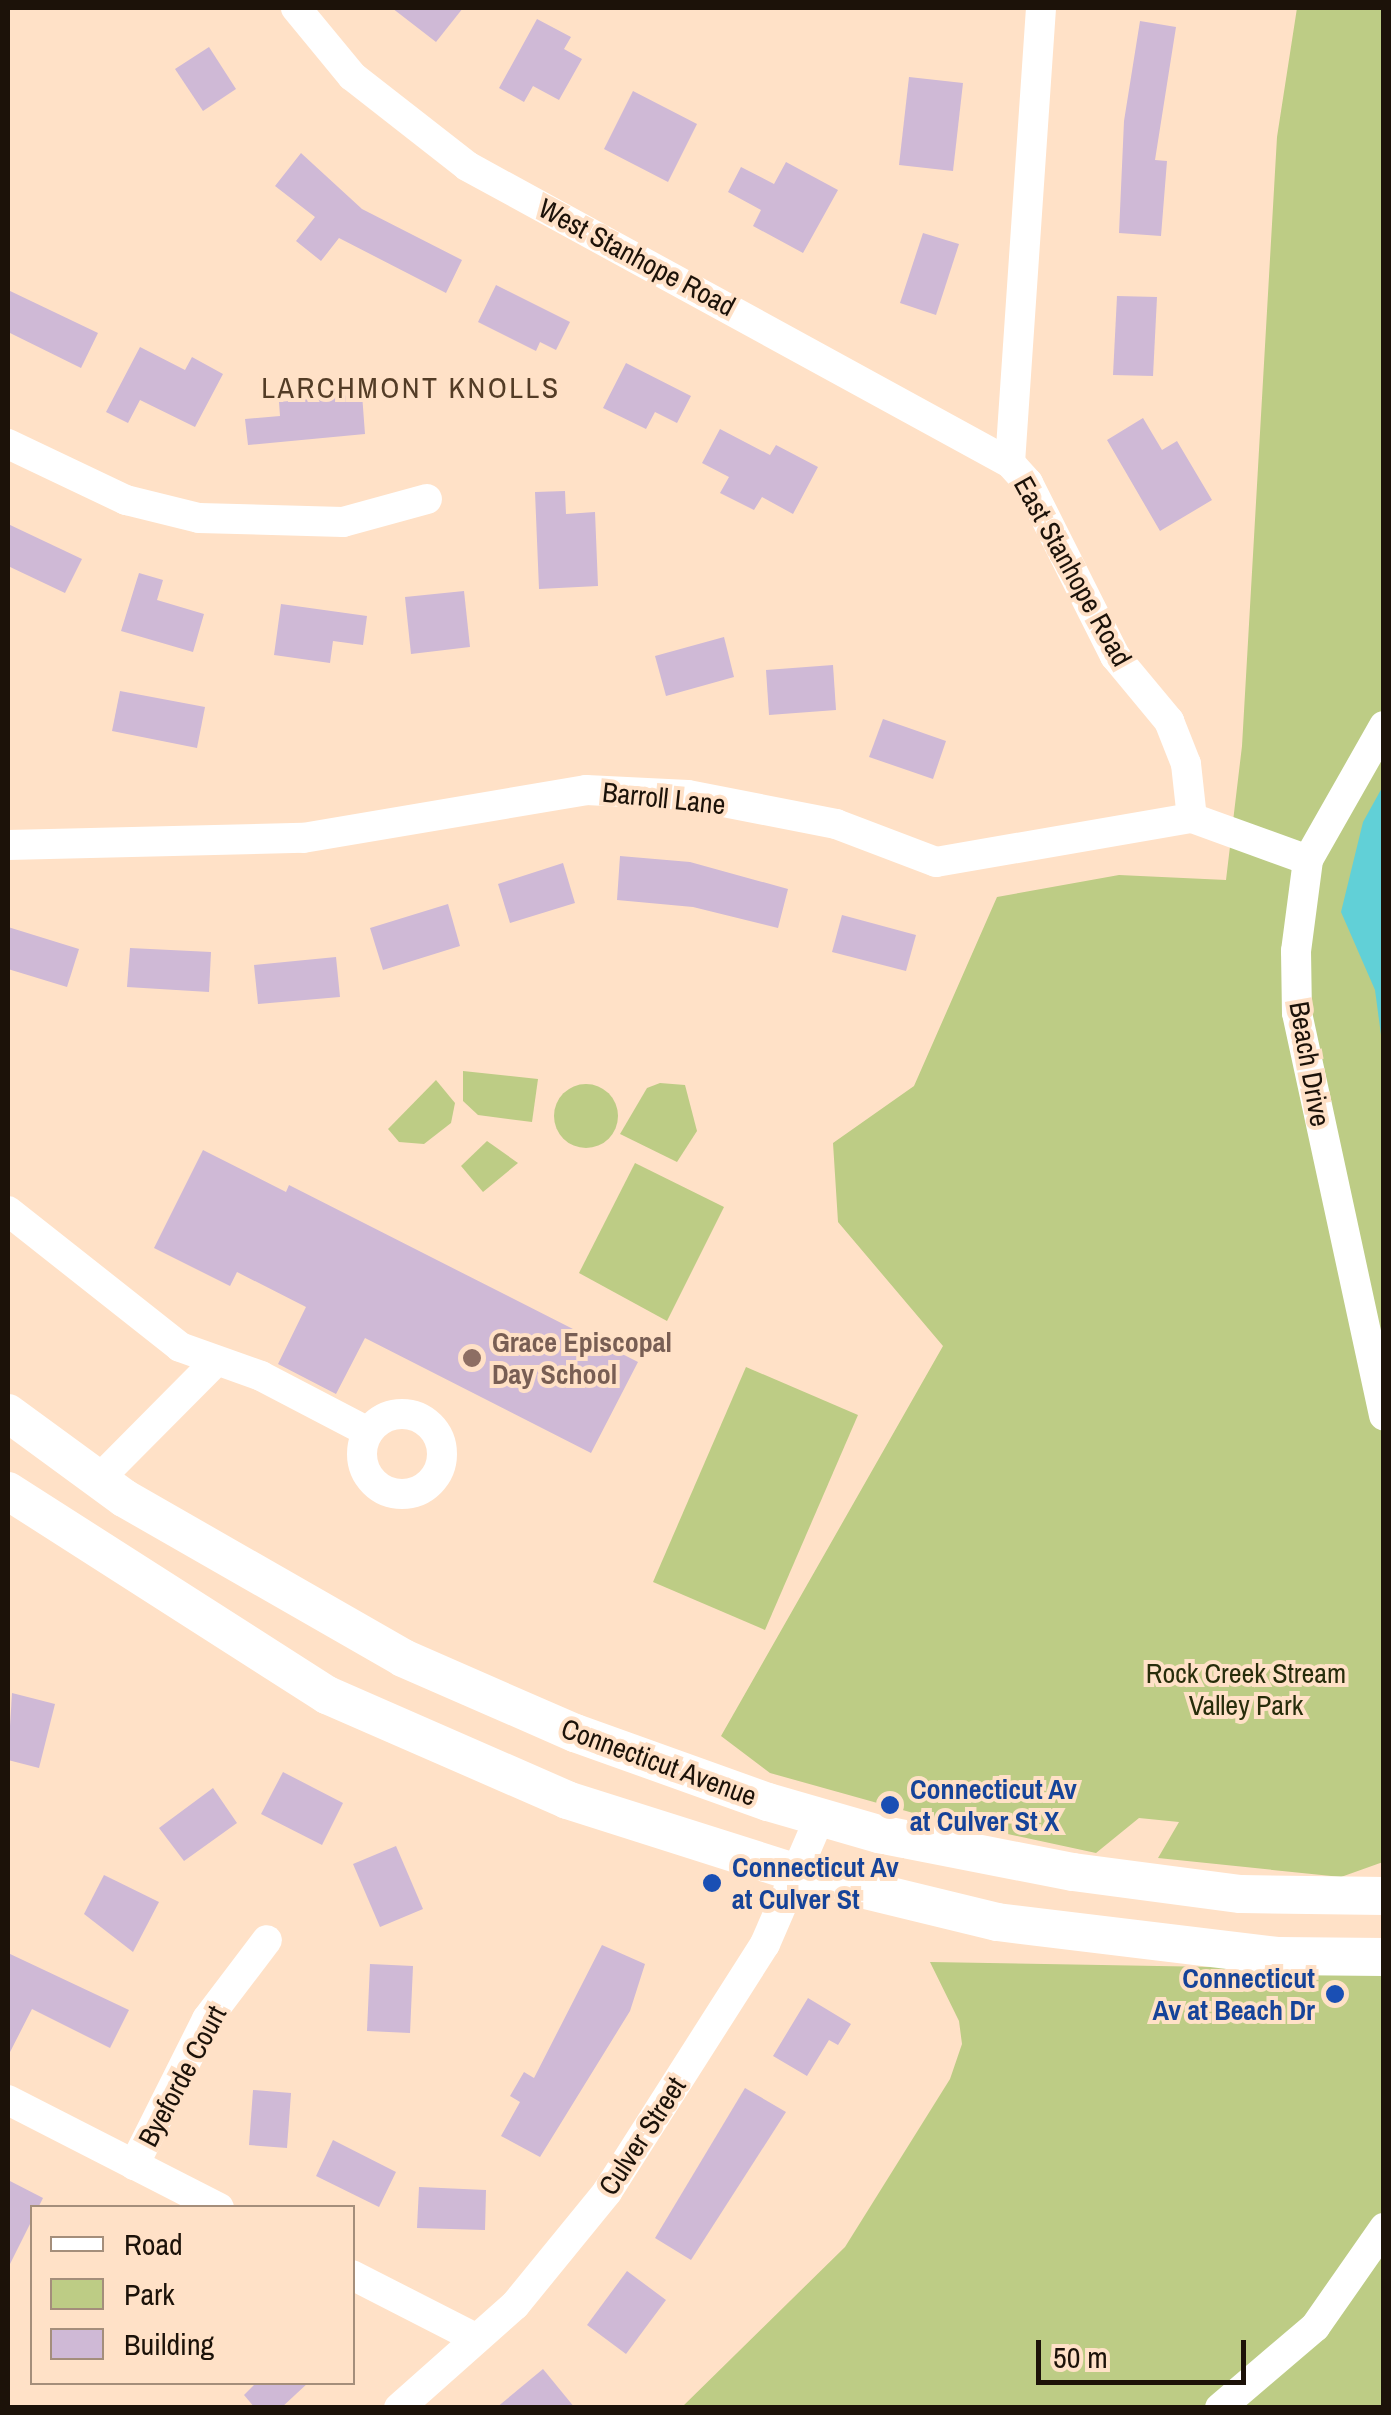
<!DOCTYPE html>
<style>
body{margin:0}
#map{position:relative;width:1391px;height:2415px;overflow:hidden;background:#ffe1c7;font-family:"Archivo Narrow",sans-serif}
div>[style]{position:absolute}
.green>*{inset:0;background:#bdcc85}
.round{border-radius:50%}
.water>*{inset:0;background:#61d0d7}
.building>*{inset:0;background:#cfb9d6}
.minor>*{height:30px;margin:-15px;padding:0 15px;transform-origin:15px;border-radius:15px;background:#fff}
.minor>.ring{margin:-15px;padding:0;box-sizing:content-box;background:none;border:30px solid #fff;border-radius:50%}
.major>*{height:38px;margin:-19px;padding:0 19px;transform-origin:19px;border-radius:19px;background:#fff}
.dots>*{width:28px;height:28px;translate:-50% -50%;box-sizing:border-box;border:5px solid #ffe1c7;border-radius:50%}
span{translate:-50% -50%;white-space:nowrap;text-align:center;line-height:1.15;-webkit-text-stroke:8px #ffe1c7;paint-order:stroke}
.street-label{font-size:28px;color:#1c1209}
.education-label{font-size:28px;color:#785e54;font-weight:700}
.left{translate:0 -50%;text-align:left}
.park-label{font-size:28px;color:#272d0b}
.transit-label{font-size:28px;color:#164399;font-weight:700}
.right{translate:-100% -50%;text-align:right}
.neighbourhood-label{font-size:30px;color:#533c26;letter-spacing:2.5px}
.frame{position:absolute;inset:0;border:10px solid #1c1209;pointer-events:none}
.legend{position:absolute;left:30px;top:2205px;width:325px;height:180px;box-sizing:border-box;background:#ffe1c7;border:2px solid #a48e7b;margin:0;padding:12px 18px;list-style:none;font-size:30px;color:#1c1209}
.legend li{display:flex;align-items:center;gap:20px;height:50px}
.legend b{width:50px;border:2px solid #a48e7b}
.scale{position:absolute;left:1036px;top:2340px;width:210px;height:45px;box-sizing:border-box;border:5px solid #1c1209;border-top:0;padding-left:12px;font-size:30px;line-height:35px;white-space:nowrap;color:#1c1209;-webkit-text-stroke:8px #ffe1c7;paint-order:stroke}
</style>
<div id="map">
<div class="green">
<i style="clip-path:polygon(1297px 8px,1383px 8px,1383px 1862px,1341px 1877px,1158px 1858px,1179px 1822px,1139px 1818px,1096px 1853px,924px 1816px,770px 1773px,721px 1736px,943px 1346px,838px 1222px,833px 1143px,914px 1086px,997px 897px,1119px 875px,1226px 880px,1242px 746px,1277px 137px)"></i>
<i style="clip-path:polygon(463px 1071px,538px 1079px,532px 1122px,478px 1115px,463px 1101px)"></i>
<i style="clip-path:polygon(436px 1080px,455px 1103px,451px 1123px,424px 1144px,399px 1142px,388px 1129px)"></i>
<i style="clip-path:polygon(660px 1083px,685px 1085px,697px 1131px,677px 1162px,620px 1134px,647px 1088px)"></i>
<i class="round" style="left:554px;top:1084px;width:64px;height:64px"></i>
<i style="clip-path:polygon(487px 1141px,518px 1163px,483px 1192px,461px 1166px)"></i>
<i style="clip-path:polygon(635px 1163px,724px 1207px,667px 1321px,579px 1273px)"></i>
<i style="clip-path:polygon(746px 1367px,858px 1415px,765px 1630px,653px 1582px)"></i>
<i style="clip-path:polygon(930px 1962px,1383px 1970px,1383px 2407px,681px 2408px,845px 2247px,950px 2079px,962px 2044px,959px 2021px)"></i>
</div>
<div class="water">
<i style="clip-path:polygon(1383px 786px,1383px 1050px,1375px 990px,1341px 912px,1363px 822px)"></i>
</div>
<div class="building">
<i style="clip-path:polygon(392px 8px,463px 8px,436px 42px)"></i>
<i style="clip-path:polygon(537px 19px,571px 37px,564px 49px,582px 59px,559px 100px,533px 86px,524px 102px,499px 88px)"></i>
<i style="clip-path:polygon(1140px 21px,1176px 27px,1155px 160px,1167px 161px,1161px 236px,1119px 233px,1124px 121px)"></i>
<i style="clip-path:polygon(209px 47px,236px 89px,203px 111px,175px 69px)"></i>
<i style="clip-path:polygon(909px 77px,963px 83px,953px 171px,899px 165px)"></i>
<i style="clip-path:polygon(633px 91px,697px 124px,668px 182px,604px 149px)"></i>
<i style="clip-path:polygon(301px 153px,362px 209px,462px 260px,446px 293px,339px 238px,321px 261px,296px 241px,315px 217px,275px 186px)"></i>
<i style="clip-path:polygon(786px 162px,838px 190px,803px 253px,753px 226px,761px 210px,728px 192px,741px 167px,774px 184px)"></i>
<i style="clip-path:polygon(923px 233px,959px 244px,936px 315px,900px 303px)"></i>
<i style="clip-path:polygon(496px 285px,570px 322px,556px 350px,540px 342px,536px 351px,478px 322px)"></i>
<i style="clip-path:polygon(8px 290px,98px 333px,81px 368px,8px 332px)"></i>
<i style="clip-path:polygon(1117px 296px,1157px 297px,1153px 376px,1113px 375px)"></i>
<i style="clip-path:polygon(140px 347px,185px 370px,192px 357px,223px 374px,195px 427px,140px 400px,128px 423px,106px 412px)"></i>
<i style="clip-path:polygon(626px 363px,691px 396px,677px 423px,655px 412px,646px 429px,603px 408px)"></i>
<i style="clip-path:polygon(362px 394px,365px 434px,248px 445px,245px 419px,280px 416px,279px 402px)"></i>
<i style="clip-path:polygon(1143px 418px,1162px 450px,1177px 441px,1212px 500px,1160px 531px,1107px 440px)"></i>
<i style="clip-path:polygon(720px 429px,770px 455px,776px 445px,818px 467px,793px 514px,762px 497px,754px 510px,720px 493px,729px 477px,702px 463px)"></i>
<i style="clip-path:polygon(565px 491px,566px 514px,595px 512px,598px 586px,539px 589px,535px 492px)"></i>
<i style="clip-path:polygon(8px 524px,82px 559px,65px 593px,8px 566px)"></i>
<i style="clip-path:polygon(139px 573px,163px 580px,157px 600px,204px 614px,193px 652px,121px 631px)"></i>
<i style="clip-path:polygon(464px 591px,470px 647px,411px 654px,405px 597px)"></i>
<i style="clip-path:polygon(281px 604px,367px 616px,363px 645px,333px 641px,330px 663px,274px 655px)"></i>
<i style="clip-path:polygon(724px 637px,734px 677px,666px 696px,655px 656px)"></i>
<i style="clip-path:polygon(833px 665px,836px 710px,769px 715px,766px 670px)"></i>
<i style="clip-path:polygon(120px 691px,205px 707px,197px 748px,112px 731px)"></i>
<i style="clip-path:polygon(883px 719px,946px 741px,933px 779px,869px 757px)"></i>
<i style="clip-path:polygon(620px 856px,690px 862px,788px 889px,778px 928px,693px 907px,617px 900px)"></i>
<i style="clip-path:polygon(563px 863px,575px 903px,510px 923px,498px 884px)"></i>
<i style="clip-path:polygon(448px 904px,460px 946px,383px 970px,370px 928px)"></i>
<i style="clip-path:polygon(842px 915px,916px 935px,906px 971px,832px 952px)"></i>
<i style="clip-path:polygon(8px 927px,79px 949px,67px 987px,8px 969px)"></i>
<i style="clip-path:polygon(130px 948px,211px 952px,209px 992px,127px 987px)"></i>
<i style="clip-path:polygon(336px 957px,340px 997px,258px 1004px,254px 965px)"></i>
<i style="clip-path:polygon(203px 1150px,286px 1192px,289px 1185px,638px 1362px,591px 1453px,365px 1338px,336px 1394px,278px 1364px,306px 1307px,237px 1272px,230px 1286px,154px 1248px)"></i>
<i style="clip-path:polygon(12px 1693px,55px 1704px,39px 1768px,8px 1760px)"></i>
<i style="clip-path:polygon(283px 1772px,343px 1803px,322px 1845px,261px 1814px)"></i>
<i style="clip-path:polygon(213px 1788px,237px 1823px,184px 1861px,159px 1828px)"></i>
<i style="clip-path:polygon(396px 1846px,423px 1909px,380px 1927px,353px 1864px)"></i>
<i style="clip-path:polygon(104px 1875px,159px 1902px,133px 1952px,84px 1914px)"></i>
<i style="clip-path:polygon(602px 1945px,645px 1964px,630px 2011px,540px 2157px,501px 2136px,520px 2102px,510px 2096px,524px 2072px,534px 2078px)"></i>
<i style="clip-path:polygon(8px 1953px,129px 2010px,110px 2048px,32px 2009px,8px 2056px)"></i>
<i style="clip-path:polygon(370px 1964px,413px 1966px,410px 2033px,367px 2031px)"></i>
<i style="clip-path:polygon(808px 1998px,851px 2024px,838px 2045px,829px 2040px,807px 2076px,773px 2056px)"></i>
<i style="clip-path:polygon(745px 2088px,786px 2112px,691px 2260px,655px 2238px)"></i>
<i style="clip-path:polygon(253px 2090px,291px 2093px,287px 2148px,249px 2145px)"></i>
<i style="clip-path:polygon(333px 2140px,396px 2172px,379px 2207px,316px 2176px)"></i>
<i style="clip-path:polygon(8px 2180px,43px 2198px,8px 2268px)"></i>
<i style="clip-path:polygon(419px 2187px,486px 2190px,485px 2230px,417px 2228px)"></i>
<i style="clip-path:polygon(627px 2271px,666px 2300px,626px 2354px,587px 2325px)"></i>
<i style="clip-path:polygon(543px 2369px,575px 2408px,496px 2408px)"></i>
<i style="clip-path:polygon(257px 2382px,309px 2382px,281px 2408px,255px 2408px,244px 2395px)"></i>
</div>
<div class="minor">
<i style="left:296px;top:8px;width:88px;rotate:50.5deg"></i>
<i style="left:352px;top:76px;width:146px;rotate:38deg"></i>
<i style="left:467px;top:166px;width:619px;rotate:28.68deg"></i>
<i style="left:1041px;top:8px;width:456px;rotate:93.9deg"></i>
<i style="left:1010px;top:463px;width:27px;rotate:48deg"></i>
<i style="left:1028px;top:483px;width:194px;rotate:63.3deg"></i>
<i style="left:1115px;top:656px;width:85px;rotate:50.3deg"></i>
<i style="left:1169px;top:721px;width:46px;rotate:68.4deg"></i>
<i style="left:1186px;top:764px;width:54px;rotate:83.7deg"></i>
<i style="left:1192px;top:818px;width:123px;rotate:19.9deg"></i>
<i style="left:8px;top:444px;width:131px;rotate:25.4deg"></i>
<i style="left:126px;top:500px;width:75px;rotate:13.9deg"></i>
<i style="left:199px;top:518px;width:144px;rotate:1.6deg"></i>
<i style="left:343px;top:522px;width:87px;rotate:-15.3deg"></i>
<i style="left:1384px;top:726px;width:154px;rotate:119.6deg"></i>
<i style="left:1308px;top:860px;width:92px;rotate:97.5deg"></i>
<i style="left:1296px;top:951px;width:62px;rotate:89.1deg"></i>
<i style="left:1297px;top:1013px;width:412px;rotate:77.8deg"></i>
<i style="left:8px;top:845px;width:295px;rotate:-1.4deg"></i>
<i style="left:303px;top:838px;width:287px;rotate:-9.6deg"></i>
<i style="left:586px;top:790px;width:102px;rotate:2.8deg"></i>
<i style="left:688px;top:795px;width:151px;rotate:11.1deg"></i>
<i style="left:836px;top:824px;width:107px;rotate:20.8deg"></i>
<i style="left:936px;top:862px;width:260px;rotate:-9.8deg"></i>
<i style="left:8px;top:1211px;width:219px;rotate:38.3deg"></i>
<i style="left:180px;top:1347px;width:86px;rotate:19.7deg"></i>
<i style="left:261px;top:1376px;width:121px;rotate:27.6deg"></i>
<i class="ring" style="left:362px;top:1414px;width:50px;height:50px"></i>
<i style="left:99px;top:1479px;width:165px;rotate:-45.2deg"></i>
<i style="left:8px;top:2100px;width:237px;rotate:27.1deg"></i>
<i style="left:134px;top:2165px;width:163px;rotate:-63.4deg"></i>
<i style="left:207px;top:2019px;width:99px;rotate:-52.8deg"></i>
<i style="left:352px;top:2275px;width:136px;rotate:27.1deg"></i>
<i style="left:399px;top:2408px;width:155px;rotate:-41.6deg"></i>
<i style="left:515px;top:2305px;width:146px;rotate:-50.8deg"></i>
<i style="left:607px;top:2192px;width:294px;rotate:-57.5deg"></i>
<i style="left:765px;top:1944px;width:138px;rotate:-66.6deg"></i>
<i style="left:1220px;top:2408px;width:125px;rotate:-40.5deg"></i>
<i style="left:1315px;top:2327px;width:121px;rotate:-55.1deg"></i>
</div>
<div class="major">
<i style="left:8px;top:1413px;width:144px;rotate:36.2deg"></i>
<i style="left:124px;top:1498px;width:322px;rotate:29.8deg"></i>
<i style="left:403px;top:1658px;width:188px;rotate:23.6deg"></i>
<i style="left:575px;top:1733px;width:205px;rotate:19.7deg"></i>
<i style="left:768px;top:1802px;width:116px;rotate:16.1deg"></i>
<i style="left:879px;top:1834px;width:198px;rotate:11.1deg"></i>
<i style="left:1073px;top:1872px;width:169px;rotate:7.5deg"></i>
<i style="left:1241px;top:1894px;width:143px;rotate:0.8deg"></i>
<i style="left:8px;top:1491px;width:379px;rotate:32.6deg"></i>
<i style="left:327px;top:1695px;width:262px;rotate:23.6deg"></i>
<i style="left:567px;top:1800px;width:244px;rotate:17.6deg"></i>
<i style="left:800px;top:1874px;width:203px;rotate:13.7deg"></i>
<i style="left:997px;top:1922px;width:284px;rotate:6.9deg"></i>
<i style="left:1279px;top:1956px;width:105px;rotate:0.5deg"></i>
</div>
<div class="dots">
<i style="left:472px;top:1358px;background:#8d6e63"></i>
<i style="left:890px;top:1805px;background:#1a4fb4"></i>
<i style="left:712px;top:1883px;background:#1a4fb4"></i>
<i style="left:1335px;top:1994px;background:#1a4fb4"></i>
</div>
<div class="street-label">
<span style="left:637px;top:257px;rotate:28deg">West Stanhope Road</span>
<span style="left:1073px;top:571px;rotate:61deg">East Stanhope Road</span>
<span style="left:664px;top:798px;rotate:6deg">Barroll Lane</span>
<span style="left:1310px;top:1064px;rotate:80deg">Beach Drive</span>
<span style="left:659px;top:1762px;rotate:20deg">Connecticut Avenue</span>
<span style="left:182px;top:2076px;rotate:-62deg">Byeforde Court</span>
<span style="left:642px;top:2136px;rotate:-57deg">Culver Street</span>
</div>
<div class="education-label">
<span class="left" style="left:492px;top:1358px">Grace Episcopal<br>Day School</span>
</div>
<div class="park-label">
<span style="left:1246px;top:1689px">Rock Creek Stream<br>Valley Park</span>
</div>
<div class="transit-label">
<span class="left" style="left:910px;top:1805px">Connecticut Av<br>at Culver St X</span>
<span class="left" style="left:732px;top:1883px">Connecticut Av<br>at Culver St</span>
<span class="right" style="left:1315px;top:1994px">Connecticut<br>Av at Beach Dr</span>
</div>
<div class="neighbourhood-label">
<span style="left:411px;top:387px">LARCHMONT KNOLLS</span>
</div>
<div class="frame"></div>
<ul class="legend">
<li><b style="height:12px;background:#fff"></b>Road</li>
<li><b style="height:28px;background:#bdcc85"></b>Park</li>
<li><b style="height:28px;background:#cfb9d6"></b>Building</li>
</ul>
<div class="scale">50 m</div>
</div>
